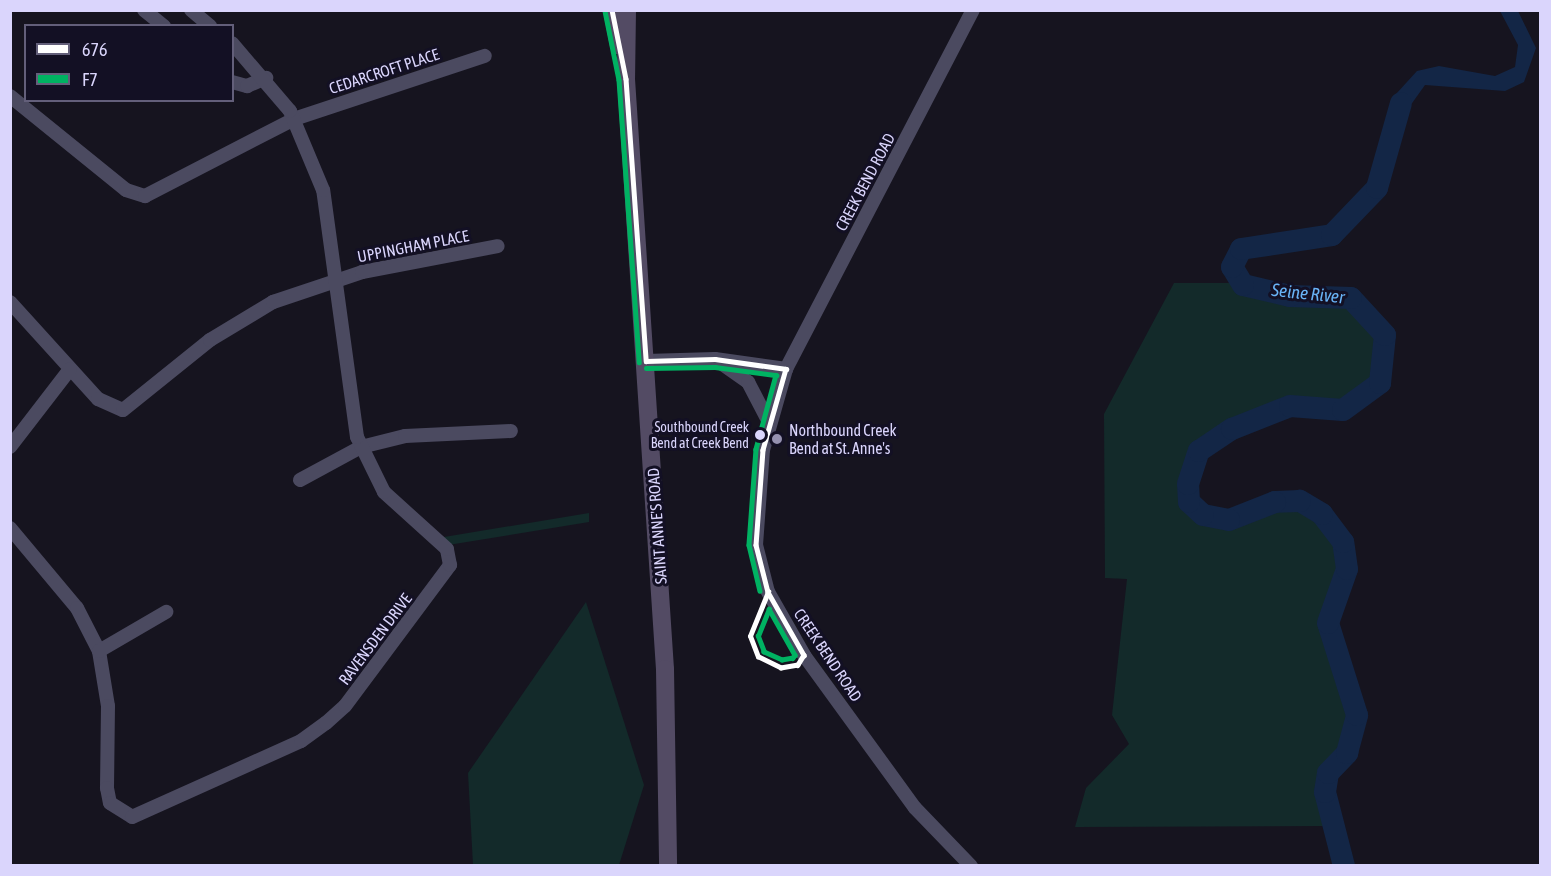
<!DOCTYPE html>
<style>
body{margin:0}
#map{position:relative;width:1551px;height:876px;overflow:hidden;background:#16141f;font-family:"Asap Condensed",sans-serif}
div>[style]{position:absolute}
.green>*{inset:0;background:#132a2a}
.water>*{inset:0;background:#132646}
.river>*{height:22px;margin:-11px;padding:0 11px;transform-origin:11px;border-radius:11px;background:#132646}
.minor>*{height:14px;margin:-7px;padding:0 7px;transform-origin:7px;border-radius:7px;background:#4b4a60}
.major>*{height:18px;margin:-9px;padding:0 9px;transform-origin:9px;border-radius:9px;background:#534b64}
.bus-1>*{height:4.5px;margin:-2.25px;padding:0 2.25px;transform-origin:2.25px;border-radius:2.25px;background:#fff}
.bus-2>*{height:4.5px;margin:-2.25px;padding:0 2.25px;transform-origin:2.25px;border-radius:2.25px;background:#00b262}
.dots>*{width:16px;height:16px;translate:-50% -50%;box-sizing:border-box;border:3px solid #131024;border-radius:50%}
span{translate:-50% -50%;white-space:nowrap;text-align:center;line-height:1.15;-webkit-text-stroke:6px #131024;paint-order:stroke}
.bus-label{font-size:14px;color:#dad5fc}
.right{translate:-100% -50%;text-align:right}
.street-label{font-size:16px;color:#dad5fc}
.poi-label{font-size:16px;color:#dad5fc}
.left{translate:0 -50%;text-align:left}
.water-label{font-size:18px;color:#69b3f6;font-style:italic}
.frame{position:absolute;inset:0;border:12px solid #dad5fc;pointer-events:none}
.legend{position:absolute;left:24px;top:24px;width:210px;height:78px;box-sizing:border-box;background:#131024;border:2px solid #635f7a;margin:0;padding:8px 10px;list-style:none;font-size:18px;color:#dad5fc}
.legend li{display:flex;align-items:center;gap:12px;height:30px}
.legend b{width:30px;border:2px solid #635f7a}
</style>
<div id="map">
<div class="green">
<i style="clip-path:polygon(1174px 283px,1239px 283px,1275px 294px,1340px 292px,1363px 306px,1373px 321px,1389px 370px,1365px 401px,1296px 407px,1213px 443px,1199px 454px,1187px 487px,1199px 514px,1215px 518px,1297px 500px,1324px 517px,1345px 545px,1348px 572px,1335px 602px,1333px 636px,1350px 682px,1355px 718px,1350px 739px,1324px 763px,1316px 787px,1328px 826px,1075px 827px,1086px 788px,1129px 744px,1112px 715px,1127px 579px,1105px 578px,1104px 414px)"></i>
<i style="clip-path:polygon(589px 513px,589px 522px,442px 546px,432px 539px)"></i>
<i style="clip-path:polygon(586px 602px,644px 785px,619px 865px,473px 865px,468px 773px)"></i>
</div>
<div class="water">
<i style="clip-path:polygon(1500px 11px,1518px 11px,1536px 48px,1524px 82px,1505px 91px,1425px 85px,1410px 106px,1403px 133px,1386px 134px,1396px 94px,1417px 71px,1439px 66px,1495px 76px,1515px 67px,1518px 45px)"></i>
</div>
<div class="river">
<i style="left:1344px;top:866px;width:76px;rotate:-104.4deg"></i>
<i style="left:1325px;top:792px;width:19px;rotate:-81deg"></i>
<i style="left:1328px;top:773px;width:28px;rotate:-46deg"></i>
<i style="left:1347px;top:753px;width:39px;rotate:-75deg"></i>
<i style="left:1357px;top:715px;width:96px;rotate:-107.5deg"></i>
<i style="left:1328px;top:623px;width:57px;rotate:-70.6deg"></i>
<i style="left:1347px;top:569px;width:27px;rotate:-98deg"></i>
<i style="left:1343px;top:542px;width:35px;rotate:-127deg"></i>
<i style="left:1322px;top:514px;width:26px;rotate:-149deg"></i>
<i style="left:1300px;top:501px;width:25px;rotate:178deg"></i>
<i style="left:1275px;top:502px;width:49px;rotate:158.6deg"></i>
<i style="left:1229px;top:520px;width:26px;rotate:-169deg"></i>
<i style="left:1203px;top:515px;width:19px;rotate:-137deg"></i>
<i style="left:1189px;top:502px;width:18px;rotate:-93deg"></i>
<i style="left:1188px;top:484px;width:35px;rotate:-72deg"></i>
<i style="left:1199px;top:451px;width:40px;rotate:-34deg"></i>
<i style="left:1232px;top:429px;width:62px;rotate:-21.6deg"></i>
<i style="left:1290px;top:406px;width:53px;rotate:4.3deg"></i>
<i style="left:1343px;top:410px;width:46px;rotate:-36.1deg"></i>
<i style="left:1380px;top:383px;width:48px;rotate:-84.1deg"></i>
<i style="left:1385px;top:335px;width:50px;rotate:-132.6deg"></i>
<i style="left:1351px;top:298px;width:61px;rotate:-178.1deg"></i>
<i style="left:1290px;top:296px;width:48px;rotate:-166.8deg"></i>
<i style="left:1243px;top:285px;width:21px;rotate:-121deg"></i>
<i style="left:1232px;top:267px;width:20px;rotate:-63deg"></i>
<i style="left:1241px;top:249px;width:92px;rotate:-8.7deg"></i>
<i style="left:1332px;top:235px;width:65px;rotate:-46.2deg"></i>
<i style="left:1377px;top:188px;width:88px;rotate:-74.2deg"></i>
</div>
<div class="minor">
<i style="left:144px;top:10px;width:26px;rotate:39deg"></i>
<i style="left:191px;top:10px;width:25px;rotate:40deg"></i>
<i style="left:232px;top:82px;width:16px;rotate:15deg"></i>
<i style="left:247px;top:86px;width:21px;rotate:-23deg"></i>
<i style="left:10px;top:96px;width:149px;rotate:39deg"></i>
<i style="left:126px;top:190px;width:20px;rotate:18deg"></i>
<i style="left:145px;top:196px;width:168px;rotate:-27.3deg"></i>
<i style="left:294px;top:119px;width:201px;rotate:-18.3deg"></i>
<i style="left:10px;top:302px;width:131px;rotate:47.8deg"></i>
<i style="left:98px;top:399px;width:27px;rotate:24deg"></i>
<i style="left:123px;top:410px;width:112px;rotate:-38.8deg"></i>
<i style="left:210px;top:340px;width:74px;rotate:-31.1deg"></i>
<i style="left:273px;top:302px;width:94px;rotate:-18.6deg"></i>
<i style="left:362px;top:272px;width:138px;rotate:-10.8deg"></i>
<i style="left:646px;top:361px;width:69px;rotate:-1.7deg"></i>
<i style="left:715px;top:359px;width:72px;rotate:8deg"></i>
<i style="left:718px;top:361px;width:37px;rotate:35deg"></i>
<i style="left:748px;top:382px;width:47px;rotate:62.4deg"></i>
<i style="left:10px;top:447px;width:98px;rotate:-52.4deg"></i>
<i style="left:300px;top:480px;width:69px;rotate:-28.4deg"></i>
<i style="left:361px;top:447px;width:45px;rotate:-14deg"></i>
<i style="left:405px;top:436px;width:106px;rotate:-2.7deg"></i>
<i style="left:10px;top:528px;width:104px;rotate:50.1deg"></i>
<i style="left:77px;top:608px;width:48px;rotate:62.9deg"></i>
<i style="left:99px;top:651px;width:56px;rotate:80.7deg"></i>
<i style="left:108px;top:706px;width:82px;rotate:90.7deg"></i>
<i style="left:107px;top:788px;width:15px;rotate:79deg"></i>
<i style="left:110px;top:803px;width:26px;rotate:32deg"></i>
<i style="left:132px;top:817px;width:185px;rotate:-24.2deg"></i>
<i style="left:301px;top:741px;width:31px;rotate:-36deg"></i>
<i style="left:326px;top:723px;width:25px;rotate:-42deg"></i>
<i style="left:345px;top:706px;width:176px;rotate:-53.3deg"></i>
<i style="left:450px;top:565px;width:16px;rotate:-101deg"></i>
<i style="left:447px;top:549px;width:85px;rotate:-137.9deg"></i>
<i style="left:384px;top:492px;width:61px;rotate:-116.1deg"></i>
<i style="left:357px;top:437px;width:249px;rotate:-97.8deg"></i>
<i style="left:323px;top:190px;width:86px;rotate:-112.7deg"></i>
<i style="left:290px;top:111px;width:89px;rotate:-130.5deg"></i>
<i style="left:99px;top:651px;width:78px;rotate:-30.2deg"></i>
<i style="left:971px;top:866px;width:81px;rotate:-134deg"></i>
<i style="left:915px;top:808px;width:189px;rotate:-126deg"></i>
<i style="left:804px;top:655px;width:73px;rotate:-119.7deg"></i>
<i style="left:768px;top:592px;width:49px;rotate:-104.3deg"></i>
<i style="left:756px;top:545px;width:95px;rotate:-85.8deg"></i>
<i style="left:763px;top:450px;width:84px;rotate:-74.1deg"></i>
<i style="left:786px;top:369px;width:405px;rotate:-62.5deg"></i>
</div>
<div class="major">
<i style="left:612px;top:10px;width:36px;rotate:79deg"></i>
<i style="left:627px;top:10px;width:69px;rotate:90.8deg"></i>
<i style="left:626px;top:79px;width:591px;rotate:86.22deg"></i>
<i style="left:665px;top:669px;width:197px;rotate:89.1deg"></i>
</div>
<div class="bus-1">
<i style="left:612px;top:10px;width:70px;rotate:78.5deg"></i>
<i style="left:626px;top:79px;width:283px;rotate:85.9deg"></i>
<i style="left:646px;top:361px;width:69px;rotate:-1.7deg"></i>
<i style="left:715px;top:359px;width:72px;rotate:8deg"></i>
<i style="left:786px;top:369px;width:84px;rotate:105.9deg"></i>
<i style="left:763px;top:450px;width:95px;rotate:94.2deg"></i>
<i style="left:756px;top:545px;width:49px;rotate:75.7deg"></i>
<i style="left:768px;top:592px;width:73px;rotate:60.3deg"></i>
<i style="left:804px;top:655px;width:12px;rotate:121deg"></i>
<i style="left:798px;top:665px;width:17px;rotate:170deg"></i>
<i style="left:781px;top:668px;width:25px;rotate:-154deg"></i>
<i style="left:758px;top:657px;width:22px;rotate:-111deg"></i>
<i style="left:750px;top:636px;width:48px;rotate:-67.8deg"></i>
</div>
<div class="bus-2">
<i style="left:605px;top:11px;width:70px;rotate:78.5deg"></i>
<i style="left:619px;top:80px;width:283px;rotate:85.9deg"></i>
<i style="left:646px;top:368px;width:69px;rotate:-0.8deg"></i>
<i style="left:715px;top:367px;width:62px;rotate:7.5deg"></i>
<i style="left:776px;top:375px;width:77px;rotate:105.1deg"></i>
<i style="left:756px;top:449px;width:96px;rotate:94.2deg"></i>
<i style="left:749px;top:545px;width:47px;rotate:76.6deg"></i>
<i style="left:769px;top:609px;width:53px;rotate:60.5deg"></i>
<i style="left:795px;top:655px;width:4px;rotate:124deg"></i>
<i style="left:793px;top:658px;width:11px;rotate:170deg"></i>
<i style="left:782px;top:660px;width:20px;rotate:-156deg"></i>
<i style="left:764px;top:652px;width:17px;rotate:-111deg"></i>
<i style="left:758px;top:636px;width:29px;rotate:-68deg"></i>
</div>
<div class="dots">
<i style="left:760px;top:435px;background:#dad5fc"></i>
<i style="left:777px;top:439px;background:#9591af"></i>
</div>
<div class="bus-label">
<span class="right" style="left:749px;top:435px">Southbound Creek<br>Bend at Creek Bend</span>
</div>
<div class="street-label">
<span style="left:384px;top:71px;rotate:-18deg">CEDARCROFT PLACE</span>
<span style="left:865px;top:182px;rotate:-62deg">CREEK BEND ROAD</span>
<span style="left:413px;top:246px;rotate:-11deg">UPPINGHAM PLACE</span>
<span style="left:657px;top:526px;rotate:-94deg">SAINT ANNE'S ROAD</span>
<span style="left:375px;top:639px;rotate:-53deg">RAVENSDEN DRIVE</span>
<span style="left:828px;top:655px;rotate:56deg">CREEK BEND ROAD</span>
</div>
<div class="poi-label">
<span class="left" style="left:789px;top:439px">Northbound Creek<br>Bend at St. Anne's</span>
</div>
<div class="water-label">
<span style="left:1308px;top:294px;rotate:6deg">Seine River</span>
</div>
<div class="frame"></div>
<ul class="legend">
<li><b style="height:8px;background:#fff"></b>676</li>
<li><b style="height:8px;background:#00b262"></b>F7</li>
</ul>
</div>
